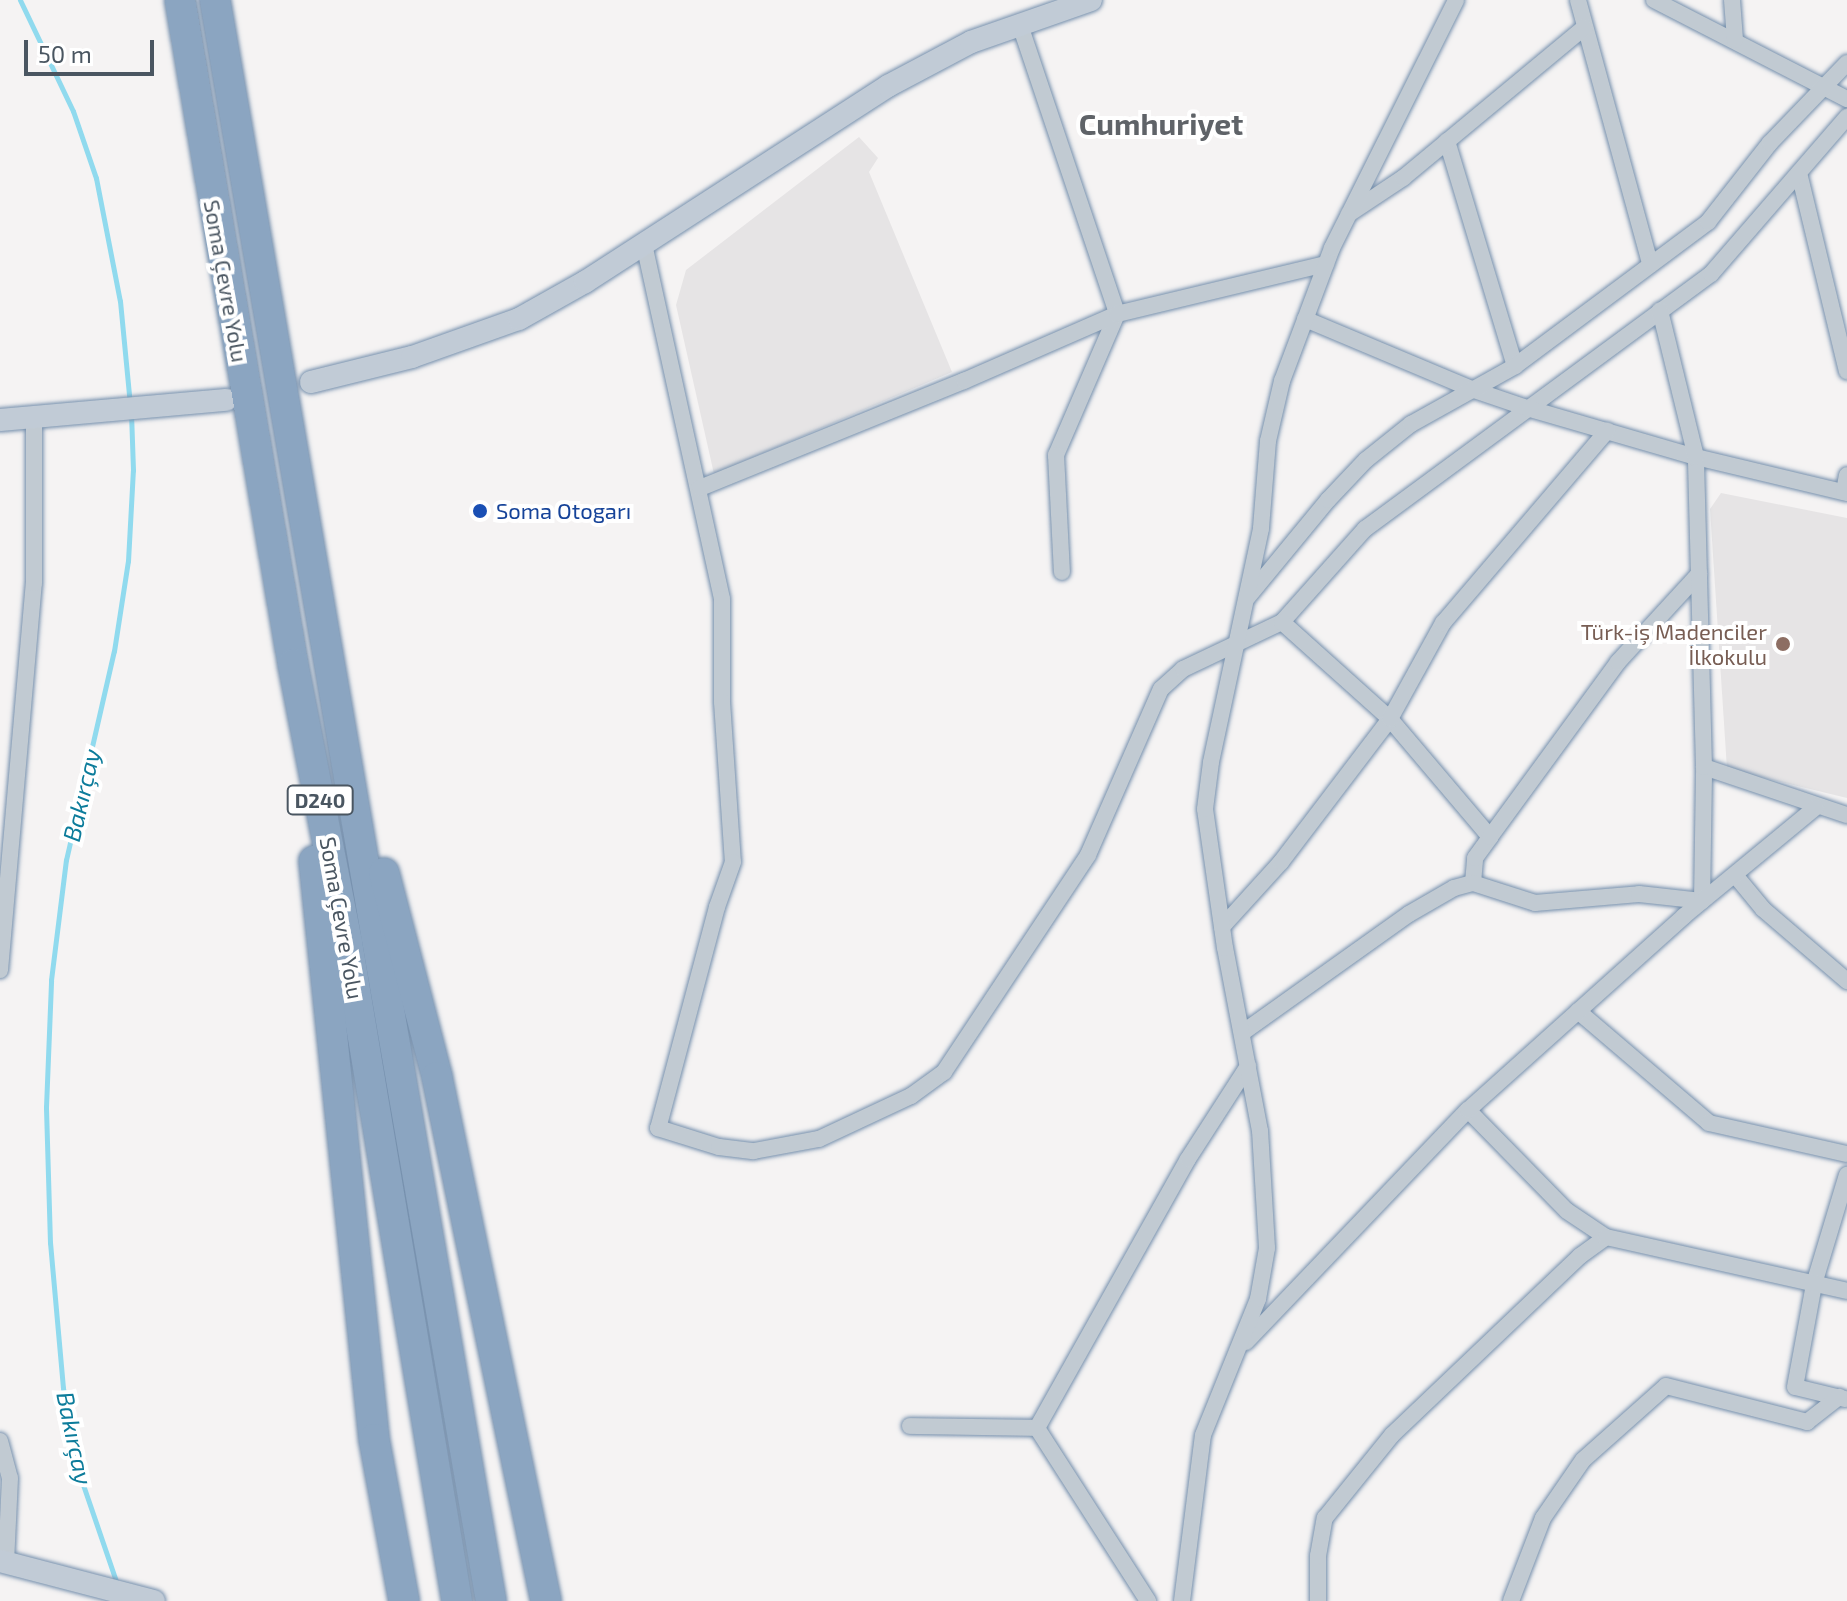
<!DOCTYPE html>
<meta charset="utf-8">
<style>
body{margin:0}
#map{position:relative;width:1847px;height:1601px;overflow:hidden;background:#f5f3f3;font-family:"Exo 2",sans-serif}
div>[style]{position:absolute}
.education>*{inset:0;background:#e6e4e5}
.stream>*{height:5px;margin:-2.5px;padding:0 2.5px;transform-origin:2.5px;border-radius:2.5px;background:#90daee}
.roads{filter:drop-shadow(0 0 2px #7690ad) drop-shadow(0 0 2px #7690ad)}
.street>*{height:16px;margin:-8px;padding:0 8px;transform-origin:8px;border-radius:8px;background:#c1cad2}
.secondary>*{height:22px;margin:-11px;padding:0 11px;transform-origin:11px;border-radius:11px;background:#c1cbd6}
.highway>*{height:30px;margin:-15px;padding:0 15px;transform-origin:15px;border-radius:15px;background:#8ba5c1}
.dots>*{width:22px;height:22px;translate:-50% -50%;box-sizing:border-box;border:4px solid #fff;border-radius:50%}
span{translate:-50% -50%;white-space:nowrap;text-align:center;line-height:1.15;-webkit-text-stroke:8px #fff;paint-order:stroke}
.shield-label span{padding:2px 6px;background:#fff;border:2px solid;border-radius:6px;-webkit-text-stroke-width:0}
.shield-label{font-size:20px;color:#4a5661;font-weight:700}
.street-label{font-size:22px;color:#4a5661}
.transit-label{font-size:22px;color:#164399}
.left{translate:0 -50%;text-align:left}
.education-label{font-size:22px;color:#785e54}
.right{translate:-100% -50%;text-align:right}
.water-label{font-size:24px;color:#0c7c9b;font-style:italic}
.district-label{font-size:30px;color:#5f6368;font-weight:700}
.scale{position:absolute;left:24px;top:40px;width:130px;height:36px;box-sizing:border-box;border:4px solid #4a5661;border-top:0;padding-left:10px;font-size:24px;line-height:28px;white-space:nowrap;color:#4a5661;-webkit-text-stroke:6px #fff;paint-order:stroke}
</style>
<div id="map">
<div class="education">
<i style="clip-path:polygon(859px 137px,878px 158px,869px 172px,952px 372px,714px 474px,676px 305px,686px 270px)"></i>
<i style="clip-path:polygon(1721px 493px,1847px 518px,1847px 798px,1727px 769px,1710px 509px)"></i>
</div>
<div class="stream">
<i style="left:20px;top:0;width:123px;rotate:64.5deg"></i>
<i style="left:73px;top:111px;width:71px;rotate:71.1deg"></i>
<i style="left:96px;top:178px;width:125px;rotate:79deg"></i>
<i style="left:120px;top:301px;width:103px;rotate:84.5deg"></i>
<i style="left:117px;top:1584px;width:111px;rotate:-108.9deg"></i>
<i style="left:81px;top:1479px;width:93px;rotate:-101.2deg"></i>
<i style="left:63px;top:1388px;width:146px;rotate:-95.1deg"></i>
<i style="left:50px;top:1243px;width:136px;rotate:-91.7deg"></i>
<i style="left:46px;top:1107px;width:127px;rotate:-87.7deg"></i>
<i style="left:51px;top:980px;width:121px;rotate:-82.9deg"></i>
<i style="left:66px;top:860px;width:214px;rotate:-77.1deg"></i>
<i style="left:114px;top:651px;width:91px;rotate:-81.2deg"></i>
<i style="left:128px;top:561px;width:91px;rotate:-86.9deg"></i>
<i style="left:133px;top:470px;width:56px;rotate:-92deg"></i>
</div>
<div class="roads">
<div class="street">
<i style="left:1578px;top:0;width:274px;rotate:74.7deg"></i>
<i style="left:1654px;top:0;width:217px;rotate:27.2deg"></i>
<i style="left:1732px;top:0;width:40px;rotate:85.7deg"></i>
<i style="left:1020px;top:25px;width:305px;rotate:71.4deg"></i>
<i style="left:1117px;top:314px;width:154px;rotate:113.4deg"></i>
<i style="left:1056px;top:455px;width:117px;rotate:87.1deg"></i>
<i style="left:1447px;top:141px;width:235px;rotate:73.2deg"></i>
<i style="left:1799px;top:173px;width:204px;rotate:76.4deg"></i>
<i style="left:1349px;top:214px;width:65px;rotate:-33.7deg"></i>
<i style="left:1403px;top:178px;width:236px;rotate:-39.7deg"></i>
<i style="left:644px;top:244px;width:363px;rotate:77.6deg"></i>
<i style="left:722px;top:599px;width:103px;rotate:90deg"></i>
<i style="left:722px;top:702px;width:160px;rotate:86.1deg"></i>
<i style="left:733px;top:862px;width:48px;rotate:109.6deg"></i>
<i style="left:717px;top:907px;width:229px;rotate:104.9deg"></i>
<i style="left:658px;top:1128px;width:64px;rotate:17.3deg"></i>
<i style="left:719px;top:1147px;width:35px;rotate:7deg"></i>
<i style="left:754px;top:1151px;width:66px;rotate:-10.5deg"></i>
<i style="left:819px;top:1139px;width:102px;rotate:-25.1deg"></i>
<i style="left:911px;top:1096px;width:41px;rotate:-36deg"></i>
<i style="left:944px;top:1072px;width:260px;rotate:-56.4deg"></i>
<i style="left:1088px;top:855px;width:181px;rotate:-66.3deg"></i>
<i style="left:1161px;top:689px;width:30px;rotate:-42deg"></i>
<i style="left:1183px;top:669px;width:110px;rotate:-25.4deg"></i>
<i style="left:1282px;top:622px;width:125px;rotate:-48.3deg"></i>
<i style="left:1365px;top:529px;width:430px;rotate:-36.4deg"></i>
<i style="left:1711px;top:274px;width:208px;rotate:-49.1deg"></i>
<i style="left:1305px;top:319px;width:183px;rotate:22.8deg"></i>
<i style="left:1474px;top:390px;width:56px;rotate:18.8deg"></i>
<i style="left:1527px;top:408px;width:176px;rotate:16.2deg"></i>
<i style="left:1696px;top:457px;width:155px;rotate:13.4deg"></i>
<i style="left:700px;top:488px;width:285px;rotate:-22.1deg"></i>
<i style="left:964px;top:381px;width:167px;rotate:-23.6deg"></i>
<i style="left:1117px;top:314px;width:215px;rotate:-13.5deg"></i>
<i style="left:1844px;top:492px;width:17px;rotate:-80deg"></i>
<i style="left:1248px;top:597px;width:126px;rotate:-50.5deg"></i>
<i style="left:1328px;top:500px;width:55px;rotate:-46.5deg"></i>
<i style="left:1366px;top:460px;width:58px;rotate:-38.7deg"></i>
<i style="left:1411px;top:424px;width:119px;rotate:-29.1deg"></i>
<i style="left:1515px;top:366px;width:241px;rotate:-36.7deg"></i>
<i style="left:1708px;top:222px;width:100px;rotate:-51.9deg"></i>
<i style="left:1770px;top:143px;width:111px;rotate:-46.1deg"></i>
<i style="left:1282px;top:622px;width:145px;rotate:41.9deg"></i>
<i style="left:1390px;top:719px;width:155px;rotate:49.7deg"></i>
<i style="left:1704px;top:767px;width:151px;rotate:18.6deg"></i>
<i style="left:1735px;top:875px;width:44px;rotate:50.5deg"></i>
<i style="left:1763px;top:909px;width:111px;rotate:40.6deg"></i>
<i style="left:1473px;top:883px;width:25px;rotate:-85deg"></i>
<i style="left:1475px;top:858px;width:26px;rotate:-54deg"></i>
<i style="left:1490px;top:837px;width:217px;rotate:-53.8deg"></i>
<i style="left:1618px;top:662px;width:120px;rotate:-47.4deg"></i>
<i style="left:1222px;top:927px;width:88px;rotate:-47.8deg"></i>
<i style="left:1281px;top:862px;width:180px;rotate:-52.7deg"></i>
<i style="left:1390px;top:719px;width:110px;rotate:-61.1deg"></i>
<i style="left:1443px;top:623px;width:253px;rotate:-49.5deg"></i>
<i style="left:0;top:970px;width:388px;rotate:-85deg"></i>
<i style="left:34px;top:583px;width:166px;rotate:-90deg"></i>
<i style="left:1578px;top:1011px;width:172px;rotate:40.5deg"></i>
<i style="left:1709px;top:1123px;width:141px;rotate:12.7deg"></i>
<i style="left:1242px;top:1033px;width:205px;rotate:-35.5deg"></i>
<i style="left:1409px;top:914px;width:52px;rotate:-30deg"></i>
<i style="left:1454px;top:888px;width:20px;rotate:-15deg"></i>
<i style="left:1473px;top:883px;width:65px;rotate:17.9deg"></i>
<i style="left:1535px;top:903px;width:104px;rotate:-4.9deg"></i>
<i style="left:1639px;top:894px;width:63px;rotate:6.3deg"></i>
<i style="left:1702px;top:901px;width:134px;rotate:-89.1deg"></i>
<i style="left:1704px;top:767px;width:310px;rotate:-91.5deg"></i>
<i style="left:1696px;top:457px;width:151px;rotate:-103.8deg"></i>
<i style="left:1468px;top:1110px;width:141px;rotate:45.6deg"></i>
<i style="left:1567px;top:1211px;width:47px;rotate:33.7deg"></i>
<i style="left:1246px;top:1342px;width:321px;rotate:-46.3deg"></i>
<i style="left:1468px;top:1110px;width:290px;rotate:-41.9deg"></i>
<i style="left:1684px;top:916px;width:171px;rotate:-39.5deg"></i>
<i style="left:1845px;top:1399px;width:51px;rotate:-166.5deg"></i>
<i style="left:1795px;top:1387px;width:105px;rotate:-79.5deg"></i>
<i style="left:1814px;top:1284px;width:114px;rotate:-73.2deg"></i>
<i style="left:910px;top:1426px;width:127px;rotate:0.9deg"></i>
<i style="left:1037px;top:1428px;width:206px;rotate:57.3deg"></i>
<i style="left:1037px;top:1428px;width:308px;rotate:-60.7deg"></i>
<i style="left:1188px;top:1159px;width:111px;rotate:-57.2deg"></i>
<i style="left:0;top:1441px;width:38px;rotate:75deg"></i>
<i style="left:10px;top:1478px;width:85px;rotate:92.7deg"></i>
<i style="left:1182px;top:1601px;width:167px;rotate:-82.8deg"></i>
<i style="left:1203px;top:1435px;width:147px;rotate:-68deg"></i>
<i style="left:1258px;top:1299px;width:52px;rotate:-80deg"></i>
<i style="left:1267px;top:1248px;width:117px;rotate:-93.4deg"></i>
<i style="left:1260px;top:1131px;width:186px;rotate:-100.8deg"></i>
<i style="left:1225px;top:948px;width:140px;rotate:-98.2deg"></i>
<i style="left:1205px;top:809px;width:47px;rotate:-82.7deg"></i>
<i style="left:1211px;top:762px;width:239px;rotate:-77.9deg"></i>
<i style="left:1261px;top:528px;width:87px;rotate:-85.4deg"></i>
<i style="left:1268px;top:441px;width:62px;rotate:-76.9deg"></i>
<i style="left:1282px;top:381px;width:142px;rotate:-69.4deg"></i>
<i style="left:1332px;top:248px;width:277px;rotate:-63.4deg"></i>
<i style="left:1318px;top:1601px;width:45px;rotate:-90deg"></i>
<i style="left:1318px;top:1556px;width:39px;rotate:-80deg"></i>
<i style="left:1325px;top:1518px;width:107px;rotate:-51.1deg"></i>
<i style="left:1392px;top:1435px;width:260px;rotate:-43.6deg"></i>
<i style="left:1580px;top:1256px;width:32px;rotate:-36deg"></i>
<i style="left:1606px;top:1237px;width:247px;rotate:12.6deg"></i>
<i style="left:1511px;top:1601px;width:89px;rotate:-68.9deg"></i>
<i style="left:1543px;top:1518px;width:70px;rotate:-55.4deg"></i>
<i style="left:1583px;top:1460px;width:111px;rotate:-41.7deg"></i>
<i style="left:1666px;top:1386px;width:146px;rotate:14.3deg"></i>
<i style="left:1807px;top:1422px;width:41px;rotate:-38deg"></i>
</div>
<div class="secondary">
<i style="left:311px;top:382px;width:104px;rotate:-13.9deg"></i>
<i style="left:412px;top:357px;width:114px;rotate:-19.6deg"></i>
<i style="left:519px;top:319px;width:76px;rotate:-29.3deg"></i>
<i style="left:585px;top:282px;width:361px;rotate:-32.9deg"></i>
<i style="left:888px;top:86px;width:94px;rotate:-27.9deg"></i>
<i style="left:971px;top:42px;width:127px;rotate:-19.3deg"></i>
<i style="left:0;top:420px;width:227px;rotate:-5.1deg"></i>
<i style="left:0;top:1561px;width:159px;rotate:14.6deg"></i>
</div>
<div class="highway">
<i style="left:180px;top:0;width:674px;rotate:80.34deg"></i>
<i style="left:293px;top:664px;width:283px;rotate:79deg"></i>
<i style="left:347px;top:942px;width:668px;rotate:80.52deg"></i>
<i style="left:215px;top:0;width:1625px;rotate:80.22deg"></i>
<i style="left:314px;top:861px;width:581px;rotate:84.07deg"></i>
<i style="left:374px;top:1439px;width:165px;rotate:79.5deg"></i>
<i style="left:384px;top:873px;width:211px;rotate:75.4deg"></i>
<i style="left:437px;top:1077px;width:535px;rotate:78.25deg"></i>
</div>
</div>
<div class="dots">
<i style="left:480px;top:511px;background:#1a4fb4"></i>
<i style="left:1783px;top:644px;background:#8d6e63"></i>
</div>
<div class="shield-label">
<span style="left:320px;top:800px">D240</span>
</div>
<div class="street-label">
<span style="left:226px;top:281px;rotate:80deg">Soma Çevre Yolu</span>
<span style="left:342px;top:918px;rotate:80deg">Soma Çevre Yolu</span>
</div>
<div class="transit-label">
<span class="left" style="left:496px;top:511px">Soma Otogarı</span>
</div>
<div class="education-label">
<span class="right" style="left:1767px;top:644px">Türk-iş Madenciler<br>İlkokulu</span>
</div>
<div class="water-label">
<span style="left:81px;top:795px;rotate:-77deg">Bakırçay</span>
<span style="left:75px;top:1438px;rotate:78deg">Bakırçay</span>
</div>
<div class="district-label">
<span style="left:1161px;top:123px">Cumhuriyet</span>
</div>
<div class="scale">50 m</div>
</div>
